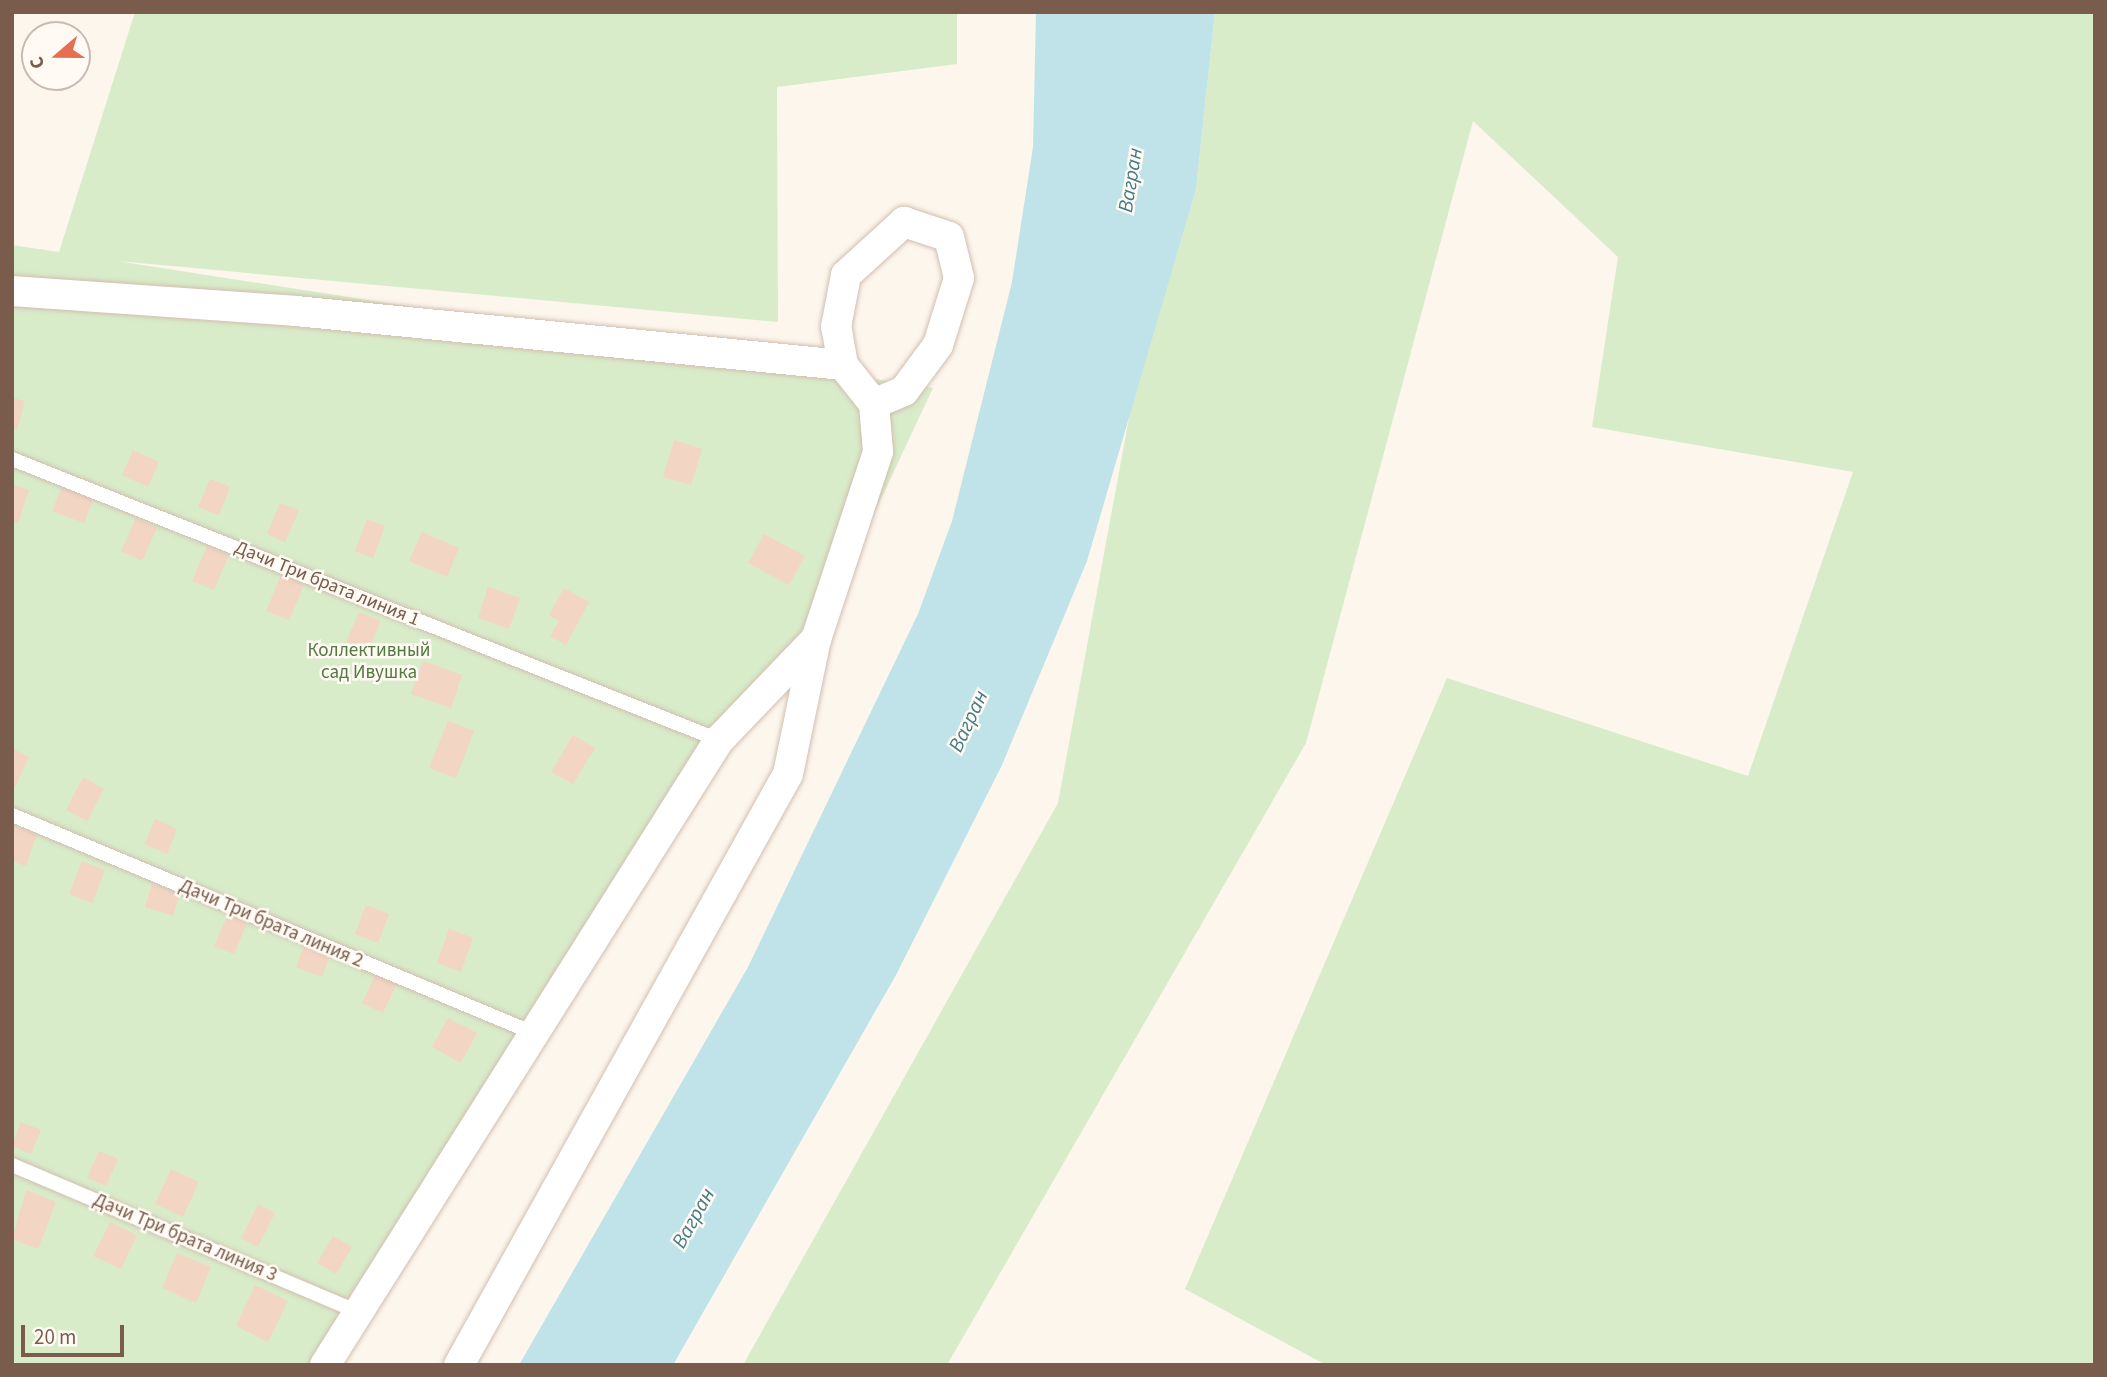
<!DOCTYPE html>
<meta charset="utf-8">
<style>
body{margin:0}
#map{position:relative;width:2107px;height:1377px;overflow:hidden;background:#fdf6ec;font-family:"Source Sans 3",sans-serif}
div>[style]{position:absolute}
.green>*{inset:0;background:#d8ecc9}
.water>*{inset:0;background:#bfe3e8}
.building>*{inset:0;background:#f3d5c3}
.roads{filter:drop-shadow(0 0 2px #d1beb0) drop-shadow(0 0 2px #d1beb0)}
.lane>*{height:14px;margin:-7px;padding:0 7px;transform-origin:7px;border-radius:7px;background:#fff}
.street>*{height:30px;margin:-15px;padding:0 15px;transform-origin:15px;border-radius:15px;background:#fff}
span{translate:-50% -50%;white-space:nowrap;text-align:center;line-height:1.15;-webkit-text-stroke:5px #fffaf3;paint-order:stroke}
.street-label{font-size:19px;color:#7a5c4d}
.park-label{font-size:19px;color:#537a41}
.water-label{font-size:21px;color:#437c86;font-style:italic}
.frame{position:absolute;inset:0;border:14px solid #7a5c4d;pointer-events:none}
.north{position:absolute;left:21px;top:21px;width:70px;height:70px;box-sizing:border-box;background:#fffaf3;border:2px solid #cabbb1;border-radius:50%;rotate:250deg;font-size:19px;font-weight:700;line-height:28px;text-align:center;color:#7a5c4d}
.north::after{content:'';display:block;margin:auto;width:24px;height:32px;background:#e76f51;clip-path:polygon(50% 0,100% 100%,50% 72%,0 100%)}
.scale{position:absolute;left:21px;top:1325px;width:103px;height:32px;box-sizing:border-box;border:4px solid #7a5c4d;border-top:0;padding-left:9px;font-size:21px;line-height:24px;white-space:nowrap;color:#7a5c4d;-webkit-text-stroke:5px #fffaf3;paint-order:stroke}
</style>
<div id="map">
<div class="green">
<i style="clip-path:polygon(135px 12px,957px 12px,957px 64px,777px 87px,778px 322px,117px 261px,933px 388px,858px 548px,342px 1365px,12px 1365px,12px 245px,59px 252px)"></i>
<i style="clip-path:polygon(1215px 12px,2095px 12px,2095px 1365px,1326px 1365px,1185px 1289px,1447px 678px,1748px 776px,1853px 472px,1592px 427px,1618px 257px,1473px 121px,1306px 743px,947px 1365px,743px 1365px,1058px 803px,1131px 407px,1196px 189px)"></i>
</div>
<div class="water">
<i style="clip-path:polygon(1036px 12px,1215px 12px,1196px 189px,1087px 561px,1002px 765px,896px 975px,673px 1365px,519px 1365px,748px 967px,918px 614px,952px 521px,1012px 282px,1033px 147px)"></i>
</div>
<div class="building">
<i style="clip-path:polygon(12px 398px,25px 401px,17px 430px,12px 428px)"></i>
<i style="clip-path:polygon(674px 440px,702px 449px,691px 485px,663px 477px)"></i>
<i style="clip-path:polygon(133px 450px,159px 462px,148px 487px,122px 475px)"></i>
<i style="clip-path:polygon(210px 479px,230px 487px,219px 515px,198px 507px)"></i>
<i style="clip-path:polygon(12px 484px,29px 490px,18px 523px,12px 521px)"></i>
<i style="clip-path:polygon(62px 486px,94px 497px,84px 523px,52px 511px)"></i>
<i style="clip-path:polygon(280px 503px,299px 510px,285px 542px,267px 534px)"></i>
<i style="clip-path:polygon(136px 518px,157px 528px,142px 561px,121px 551px)"></i>
<i style="clip-path:polygon(367px 519px,385px 526px,373px 558px,355px 551px)"></i>
<i style="clip-path:polygon(422px 532px,459px 548px,447px 577px,409px 561px)"></i>
<i style="clip-path:polygon(764px 534px,805px 556px,789px 585px,748px 563px)"></i>
<i style="clip-path:polygon(207px 546px,229px 555px,214px 590px,192px 581px)"></i>
<i style="clip-path:polygon(281px 575px,304px 585px,289px 620px,266px 611px)"></i>
<i style="clip-path:polygon(488px 587px,520px 598px,509px 629px,478px 618px)"></i>
<i style="clip-path:polygon(564px 588px,589px 602px,566px 645px,550px 636px,559px 621px,549px 615px)"></i>
<i style="clip-path:polygon(359px 612px,381px 621px,368px 651px,346px 642px)"></i>
<i style="clip-path:polygon(423px 661px,462px 675px,451px 708px,411px 694px)"></i>
<i style="clip-path:polygon(448px 721px,474px 731px,456px 778px,429px 768px)"></i>
<i style="clip-path:polygon(573px 735px,595px 748px,573px 784px,551px 772px)"></i>
<i style="clip-path:polygon(12px 748px,29px 757px,15px 787px,12px 785px)"></i>
<i style="clip-path:polygon(83px 777px,104px 789px,87px 821px,66px 810px)"></i>
<i style="clip-path:polygon(155px 819px,177px 829px,167px 854px,145px 844px)"></i>
<i style="clip-path:polygon(12px 826px,37px 834px,26px 866px,12px 861px)"></i>
<i style="clip-path:polygon(82px 861px,105px 870px,92px 903px,69px 894px)"></i>
<i style="clip-path:polygon(152px 884px,180px 893px,173px 916px,145px 907px)"></i>
<i style="clip-path:polygon(366px 905px,389px 914px,378px 943px,355px 934px)"></i>
<i style="clip-path:polygon(230px 910px,249px 918px,234px 954px,214px 946px)"></i>
<i style="clip-path:polygon(449px 929px,473px 938px,461px 972px,437px 963px)"></i>
<i style="clip-path:polygon(304px 946px,330px 956px,322px 977px,296px 967px)"></i>
<i style="clip-path:polygon(376px 973px,397px 983px,383px 1013px,362px 1003px)"></i>
<i style="clip-path:polygon(448px 1018px,477px 1033px,461px 1063px,432px 1047px)"></i>
<i style="clip-path:polygon(21px 1122px,41px 1130px,31px 1154px,12px 1146px)"></i>
<i style="clip-path:polygon(99px 1151px,118px 1159px,106px 1186px,87px 1178px)"></i>
<i style="clip-path:polygon(171px 1169px,199px 1182px,183px 1217px,155px 1204px)"></i>
<i style="clip-path:polygon(26px 1190px,56px 1202px,38px 1249px,12px 1239px)"></i>
<i style="clip-path:polygon(258px 1204px,275px 1213px,258px 1247px,241px 1238px)"></i>
<i style="clip-path:polygon(110px 1222px,137px 1235px,121px 1269px,93px 1256px)"></i>
<i style="clip-path:polygon(333px 1236px,352px 1247px,336px 1274px,317px 1263px)"></i>
<i style="clip-path:polygon(177px 1253px,211px 1267px,196px 1303px,162px 1288px)"></i>
<i style="clip-path:polygon(255px 1285px,288px 1301px,268px 1342px,236px 1326px)"></i>
</div>
<div class="roads">
<div class="lane">
<i style="left:12px;top:459px;width:761px;rotate:21.68deg"></i>
<i style="left:12px;top:815px;width:563px;rotate:22.69deg"></i>
<i style="left:12px;top:1165px;width:376px;rotate:23deg"></i>
</div>
<div class="street">
<i style="left:12px;top:291px;width:285px;rotate:4deg"></i>
<i style="left:296px;top:311px;width:550px;rotate:5.64deg"></i>
<i style="left:843px;top:365px;width:50px;rotate:51.5deg"></i>
<i style="left:874px;top:404px;width:48px;rotate:85.2deg"></i>
<i style="left:878px;top:452px;width:197px;rotate:108.3deg"></i>
<i style="left:816px;top:639px;width:140px;rotate:133.8deg"></i>
<i style="left:719px;top:740px;width:739px;rotate:122.23deg"></i>
<i style="left:843px;top:365px;width:39px;rotate:-100deg"></i>
<i style="left:836px;top:327px;width:53px;rotate:-79.1deg"></i>
<i style="left:846px;top:275px;width:79px;rotate:-42.4deg"></i>
<i style="left:904px;top:222px;width:47px;rotate:18.4deg"></i>
<i style="left:949px;top:237px;width:42px;rotate:76.3deg"></i>
<i style="left:959px;top:278px;width:70px;rotate:107.4deg"></i>
<i style="left:938px;top:345px;width:57px;rotate:126.5deg"></i>
<i style="left:904px;top:391px;width:33px;rotate:157deg"></i>
<i style="left:459px;top:1365px;width:676px;rotate:-60.9deg"></i>
<i style="left:788px;top:774px;width:138px;rotate:-78.3deg"></i>
</div>
</div>
<div class="street-label">
<span style="left:327px;top:584px;rotate:22deg">Дачи Три брата линия 1</span>
<span style="left:271px;top:924px;rotate:23deg">Дачи Три брата линия 2</span>
<span style="left:185px;top:1238px;rotate:23deg">Дачи Три брата линия 3</span>
</div>
<div class="park-label">
<span style="left:369px;top:662px">Коллективный<br>сад Ивушка</span>
</div>
<div class="water-label">
<span style="left:1130px;top:180px;rotate:-81deg">Вагран</span>
<span style="left:968px;top:721px;rotate:-65deg">Вагран</span>
<span style="left:693px;top:1218px;rotate:-61deg">Вагран</span>
</div>
<div class="frame"></div>
<div class="north">С</div>
<div class="scale">20 m</div>
</div>
